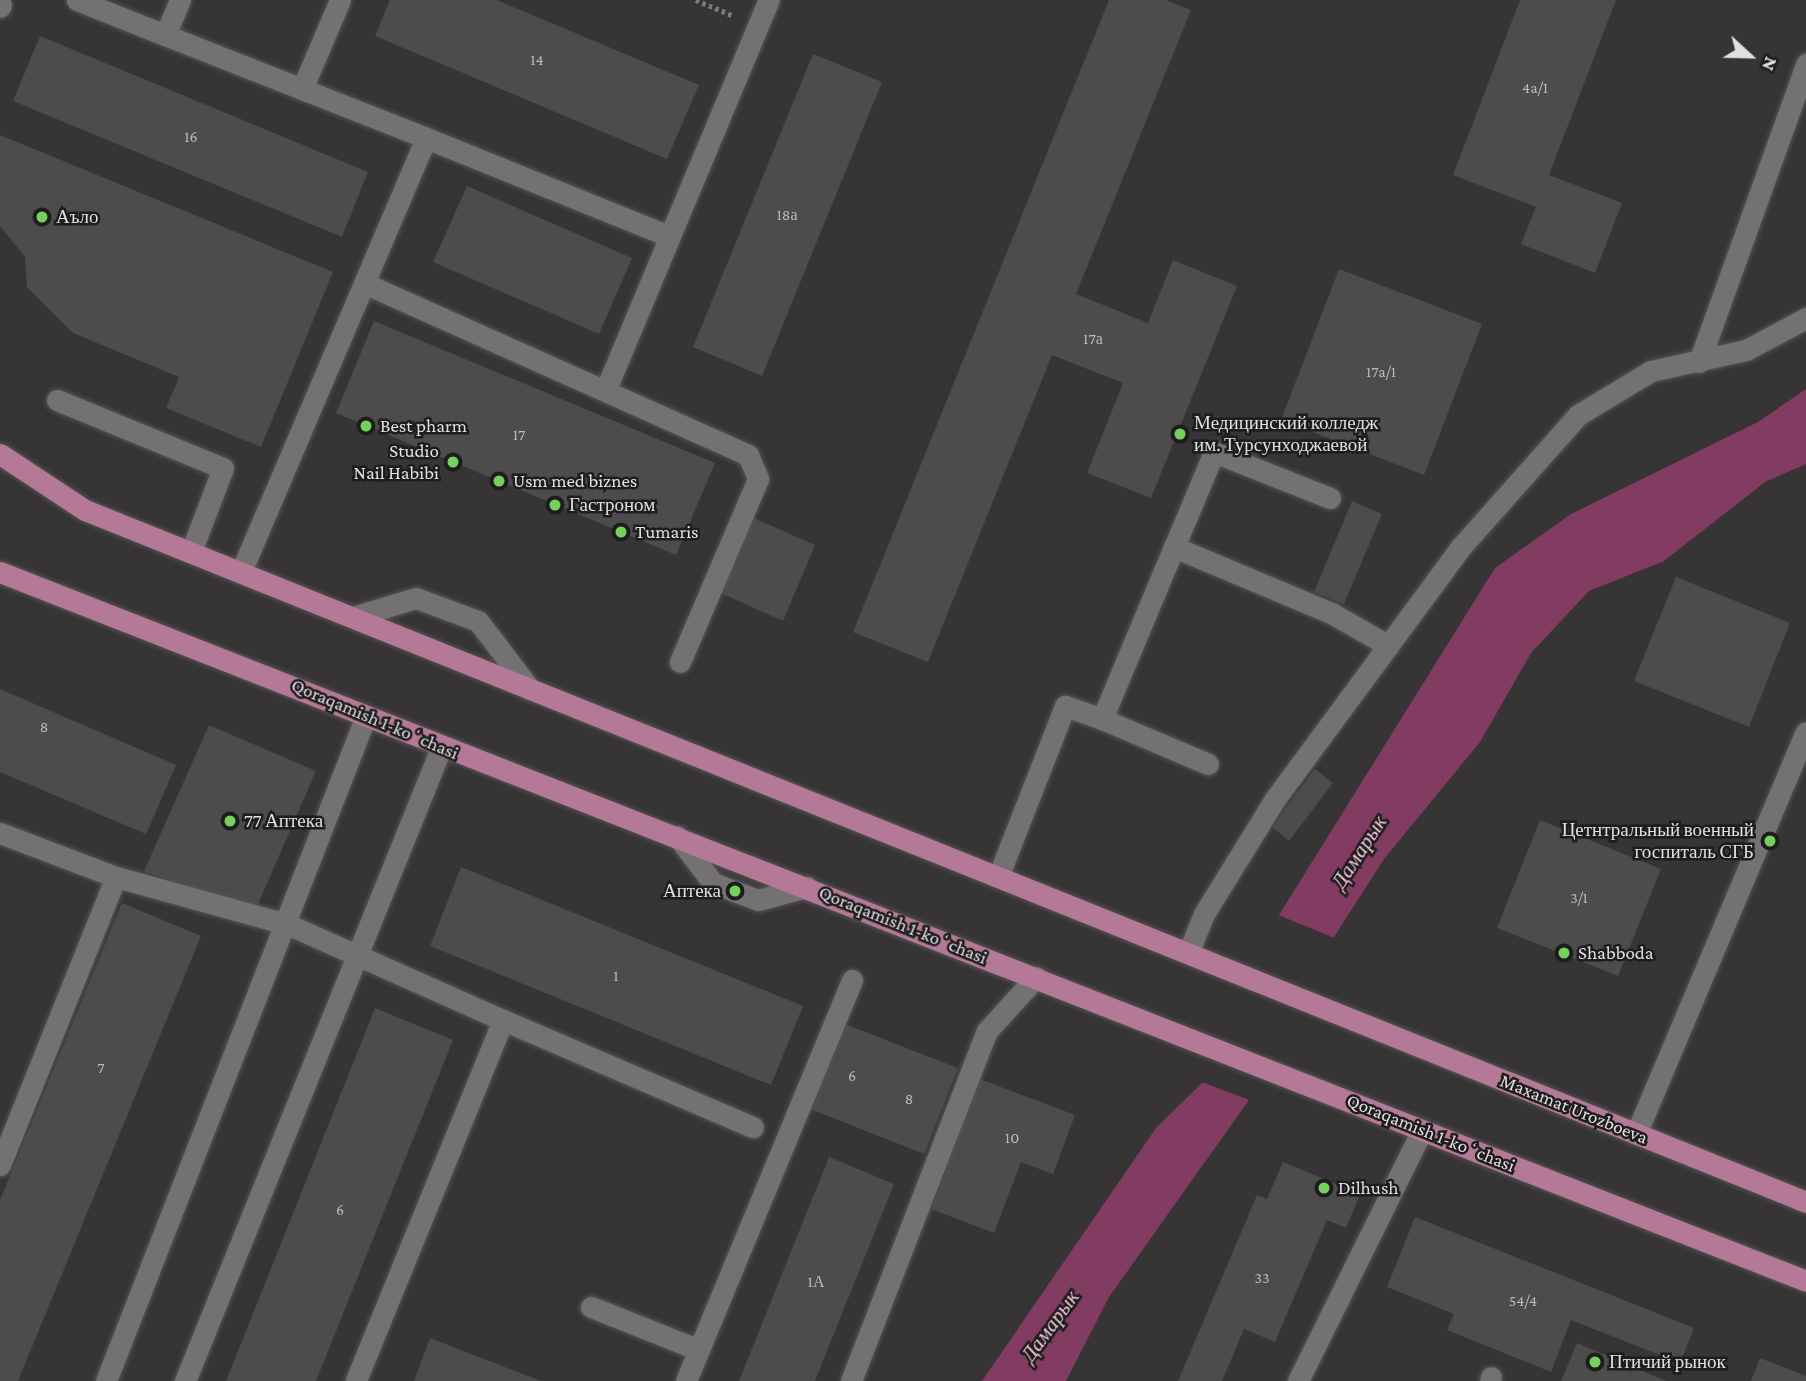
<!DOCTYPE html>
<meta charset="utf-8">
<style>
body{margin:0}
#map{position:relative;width:1806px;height:1381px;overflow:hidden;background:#373435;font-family:"Crimson Pro",serif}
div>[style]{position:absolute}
.water>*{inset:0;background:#833c61}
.pier>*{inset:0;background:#373435}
.building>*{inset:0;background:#4e4b4d}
.path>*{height:4.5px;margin-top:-2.25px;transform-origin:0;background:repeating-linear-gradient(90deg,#7d7a7b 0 3.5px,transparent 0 7px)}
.roads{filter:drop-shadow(0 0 2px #555354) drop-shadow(0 0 2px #555354)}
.minor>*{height:21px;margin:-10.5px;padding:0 10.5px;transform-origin:10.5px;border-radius:10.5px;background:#747172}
.major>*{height:21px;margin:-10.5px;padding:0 10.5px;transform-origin:10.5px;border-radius:10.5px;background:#b47996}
.dots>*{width:19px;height:19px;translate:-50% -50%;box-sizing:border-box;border:4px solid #1e1c1d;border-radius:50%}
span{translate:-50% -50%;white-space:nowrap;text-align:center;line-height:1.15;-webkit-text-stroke:5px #1e1c1d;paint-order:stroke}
.number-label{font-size:16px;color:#bcbabb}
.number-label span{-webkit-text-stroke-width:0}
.poi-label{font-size:19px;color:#e1dfe0}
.left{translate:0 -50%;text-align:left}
.right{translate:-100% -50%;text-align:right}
.street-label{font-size:19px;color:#e1dfe0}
.water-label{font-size:21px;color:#f3c7db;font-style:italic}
.north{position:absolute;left:1715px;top:21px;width:70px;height:70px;-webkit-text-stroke:5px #1e1c1d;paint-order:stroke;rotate:112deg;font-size:19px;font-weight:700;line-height:28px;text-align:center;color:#e1dfe0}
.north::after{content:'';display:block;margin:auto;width:24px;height:32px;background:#e1dfe0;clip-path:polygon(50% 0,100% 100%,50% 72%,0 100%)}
</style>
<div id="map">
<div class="water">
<i style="clip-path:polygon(1806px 389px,1806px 464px,1765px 482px,1664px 561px,1589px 591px,1531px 653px,1480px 742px,1384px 859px,1334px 937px,1249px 1100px,1109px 1297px,1066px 1381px,982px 1381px,1156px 1128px,1204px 1081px,1279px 915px,1495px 568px,1571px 514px,1758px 422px)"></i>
</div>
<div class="pier">
<i style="clip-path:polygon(1276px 914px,1337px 939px,1252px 1101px,1199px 1081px)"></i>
</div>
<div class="building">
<i style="clip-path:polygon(390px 0,497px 0,699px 85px,667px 159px,375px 36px)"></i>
<i style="clip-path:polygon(1109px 0,1166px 0,1191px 10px,1076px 294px,1148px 323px,1173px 260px,1237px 286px,1151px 498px,1087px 473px,1123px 383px,1052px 355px,928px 662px,853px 632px)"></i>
<i style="clip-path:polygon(1520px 0,1616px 0,1549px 175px,1622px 203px,1595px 273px,1521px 244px,1536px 207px,1453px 175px)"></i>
<i style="clip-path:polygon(40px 36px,368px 172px,342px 237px,13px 101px)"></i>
<i style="clip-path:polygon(813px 54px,882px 82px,762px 376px,693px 347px)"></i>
<i style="clip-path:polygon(0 135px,333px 272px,261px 447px,166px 408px,179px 377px,73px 333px,27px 287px,25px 257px,0 226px)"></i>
<i style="clip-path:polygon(467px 186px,632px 258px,599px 334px,433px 262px)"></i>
<i style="clip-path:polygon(1339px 269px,1482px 324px,1424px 475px,1281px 420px)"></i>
<i style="clip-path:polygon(374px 321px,715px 463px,676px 555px,336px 413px)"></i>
<i style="clip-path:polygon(1352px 501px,1382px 514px,1344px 604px,1314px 592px)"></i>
<i style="clip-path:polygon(749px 516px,815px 545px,783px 621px,716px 591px)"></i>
<i style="clip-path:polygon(1676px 577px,1790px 623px,1749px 727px,1634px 681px)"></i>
<i style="clip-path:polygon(0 689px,176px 765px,146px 834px,0 772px)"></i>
<i style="clip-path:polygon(209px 725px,316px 771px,255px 911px,144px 871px)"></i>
<i style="clip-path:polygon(1315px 769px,1333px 783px,1289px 841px,1272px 827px)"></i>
<i style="clip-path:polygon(1540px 820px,1661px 869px,1618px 976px,1497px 928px)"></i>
<i style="clip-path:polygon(461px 867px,803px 1006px,771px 1085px,430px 946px)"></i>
<i style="clip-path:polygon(122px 903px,201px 936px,18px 1381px,0 1381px,0 1200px)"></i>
<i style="clip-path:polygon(375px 1008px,453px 1040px,316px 1381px,226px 1381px)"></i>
<i style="clip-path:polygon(842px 1023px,958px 1068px,924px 1154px,808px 1108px)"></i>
<i style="clip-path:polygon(980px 1079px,1075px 1115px,1053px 1174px,1021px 1162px,994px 1233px,931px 1209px)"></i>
<i style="clip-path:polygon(829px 1157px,894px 1184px,815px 1381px,739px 1381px)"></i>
<i style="clip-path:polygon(1283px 1162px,1360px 1194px,1346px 1228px,1327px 1220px,1275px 1342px,1244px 1329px,1222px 1381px,1178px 1381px,1257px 1195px,1267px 1199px)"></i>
<i style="clip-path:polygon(1415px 1217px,1694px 1328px,1680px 1363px,1571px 1320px,1551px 1372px,1447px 1330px,1454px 1314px,1387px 1287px)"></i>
<i style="clip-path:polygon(430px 1338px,541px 1381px,414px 1381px)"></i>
<i style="clip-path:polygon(1577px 1343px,1666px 1381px,1561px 1381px)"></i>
<i style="clip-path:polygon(1760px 1358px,1806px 1376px,1806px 1381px,1751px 1381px)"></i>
</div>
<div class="path">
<i style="left:696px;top:0;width:41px;rotate:22.8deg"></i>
</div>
<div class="roads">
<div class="minor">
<i style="left:77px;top:0;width:95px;rotate:21.7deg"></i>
<i style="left:180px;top:0;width:38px;rotate:113deg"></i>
<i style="left:165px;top:35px;width:281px;rotate:21.5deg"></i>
<i style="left:426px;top:138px;width:472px;rotate:113.1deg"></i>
<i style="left:0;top:7px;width:3px;rotate:-72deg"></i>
<i style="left:302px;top:89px;width:97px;rotate:-66.9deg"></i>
<i style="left:426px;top:138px;width:262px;rotate:22deg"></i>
<i style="left:366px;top:284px;width:419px;rotate:24.1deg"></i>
<i style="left:748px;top:455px;width:26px;rotate:67deg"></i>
<i style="left:758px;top:479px;width:199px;rotate:113.1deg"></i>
<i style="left:1699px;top:362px;width:317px;rotate:-70.2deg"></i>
<i style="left:606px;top:389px;width:422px;rotate:-67.3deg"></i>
<i style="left:57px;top:400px;width:179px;rotate:22.3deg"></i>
<i style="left:223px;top:468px;width:90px;rotate:110.9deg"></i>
<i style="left:1330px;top:498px;width:125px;rotate:-158.4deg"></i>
<i style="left:1214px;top:452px;width:103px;rotate:112.8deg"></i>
<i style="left:1174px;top:547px;width:173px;rotate:22.8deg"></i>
<i style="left:1333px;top:614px;width:64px;rotate:29.7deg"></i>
<i style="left:353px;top:617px;width:66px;rotate:-16.8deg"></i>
<i style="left:416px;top:598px;width:66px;rotate:20.4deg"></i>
<i style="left:478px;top:621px;width:86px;rotate:52.6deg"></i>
<i style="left:1102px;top:719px;width:115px;rotate:23deg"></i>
<i style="left:0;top:833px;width:124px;rotate:20.8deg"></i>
<i style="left:116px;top:877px;width:177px;rotate:15.4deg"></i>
<i style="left:287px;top:924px;width:236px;rotate:24deg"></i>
<i style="left:503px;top:1020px;width:390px;rotate:112.2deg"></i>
<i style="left:677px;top:836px;width:59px;rotate:52.5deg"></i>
<i style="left:713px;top:883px;width:48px;rotate:20.7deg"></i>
<i style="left:758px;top:900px;width:51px;rotate:-14.9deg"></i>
<i style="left:998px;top:877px;width:184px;rotate:-68.6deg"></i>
<i style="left:1065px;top:706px;width:39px;rotate:19deg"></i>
<i style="left:1102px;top:719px;width:186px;rotate:-67.3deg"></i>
<i style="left:1188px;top:953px;width:42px;rotate:-67.7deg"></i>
<i style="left:1204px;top:914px;width:135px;rotate:-58.3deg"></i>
<i style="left:1275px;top:799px;width:312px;rotate:-53.6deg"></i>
<i style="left:1460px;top:548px;width:178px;rotate:-48.4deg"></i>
<i style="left:1578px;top:415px;width:85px;rotate:-31.1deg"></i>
<i style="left:1651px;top:371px;width:97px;rotate:-12.5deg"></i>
<i style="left:1746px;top:350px;width:68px;rotate:-28.1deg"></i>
<i style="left:503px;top:1020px;width:272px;rotate:23.2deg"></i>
<i style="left:1636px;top:1134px;width:436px;rotate:-67.1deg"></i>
<i style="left:0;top:1165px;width:310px;rotate:-68.1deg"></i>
<i style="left:591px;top:1307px;width:116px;rotate:21.7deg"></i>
<i style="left:106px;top:1381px;width:714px;rotate:-68.65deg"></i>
<i style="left:185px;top:1381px;width:683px;rotate:-67.98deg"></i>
<i style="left:686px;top:1381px;width:434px;rotate:-67.5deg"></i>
<i style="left:851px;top:1381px;width:375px;rotate:-68.8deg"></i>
<i style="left:987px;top:1031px;width:73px;rotate:-47.8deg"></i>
<i style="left:1298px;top:1381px;width:280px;rotate:-63.7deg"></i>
<i style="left:1490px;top:1381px;width:4px;rotate:-76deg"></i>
</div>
<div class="major">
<i style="left:0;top:454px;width:102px;rotate:33.4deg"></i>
<i style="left:85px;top:510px;width:1855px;rotate:21.9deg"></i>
<i style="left:0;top:572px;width:1940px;rotate:21.43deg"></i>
</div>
</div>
<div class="dots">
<i style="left:42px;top:217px;background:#74d25c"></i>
<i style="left:366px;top:426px;background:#74d25c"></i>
<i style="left:1180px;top:434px;background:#74d25c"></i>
<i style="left:453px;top:462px;background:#74d25c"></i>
<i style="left:499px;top:481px;background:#74d25c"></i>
<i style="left:555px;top:505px;background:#74d25c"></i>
<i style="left:621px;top:532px;background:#74d25c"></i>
<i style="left:230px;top:821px;background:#74d25c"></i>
<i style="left:1770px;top:841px;background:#74d25c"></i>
<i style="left:735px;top:891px;background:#74d25c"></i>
<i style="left:1564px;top:953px;background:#74d25c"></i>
<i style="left:1324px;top:1188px;background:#74d25c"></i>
<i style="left:1595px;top:1362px;background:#74d25c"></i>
</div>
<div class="number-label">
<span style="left:537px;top:60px">14</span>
<span style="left:1535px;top:88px">4a/1</span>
<span style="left:191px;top:137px">16</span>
<span style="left:787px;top:215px">18а</span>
<span style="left:1093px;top:339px">17а</span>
<span style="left:1381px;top:372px">17a/1</span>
<span style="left:519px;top:435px">17</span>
<span style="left:44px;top:727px">8</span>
<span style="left:1579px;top:898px">3/1</span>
<span style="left:616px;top:976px">1</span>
<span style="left:101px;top:1068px">7</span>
<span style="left:852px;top:1076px">6</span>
<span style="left:909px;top:1099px">8</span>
<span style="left:1012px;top:1138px">10</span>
<span style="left:340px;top:1210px">6</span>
<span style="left:1262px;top:1278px">33</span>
<span style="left:816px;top:1282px">1А</span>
<span style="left:1523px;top:1301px">54/4</span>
</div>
<div class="poi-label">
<span class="left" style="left:56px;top:217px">Аъло</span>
<span class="left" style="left:1194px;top:434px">Медицинский колледж<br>им. Турсунходжаевой</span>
<span class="left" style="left:380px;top:426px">Best pharm</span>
<span class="right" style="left:439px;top:462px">Studio<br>Nail Habibi</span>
<span class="left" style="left:513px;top:481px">Usm med biznes</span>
<span class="left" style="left:569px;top:505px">Гастроном</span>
<span class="left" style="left:635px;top:532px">Tumaris</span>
<span class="left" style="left:244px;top:821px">77 Аптека</span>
<span class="right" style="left:1754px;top:841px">Цетнтральный военный<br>госпиталь СГБ</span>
<span class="right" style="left:721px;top:891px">Аптека</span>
<span class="left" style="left:1578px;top:953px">Shabboda</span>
<span class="left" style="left:1338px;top:1188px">Dilhush</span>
<span class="left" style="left:1609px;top:1362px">Птичий рынок</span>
</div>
<div class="street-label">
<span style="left:375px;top:719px;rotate:23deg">Qoraqamish 1-koʻchasi</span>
<span style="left:903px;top:925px;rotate:22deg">Qoraqamish 1-koʻchasi</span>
<span style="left:1574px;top:1109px;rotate:22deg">Maxamat Urozboeva</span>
<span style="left:1431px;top:1133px;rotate:22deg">Qoraqamish 1-koʻchasi</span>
</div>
<div class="water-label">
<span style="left:1359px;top:852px;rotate:-57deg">Дамарык</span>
<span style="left:1050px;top:1326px;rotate:-54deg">Дамарык</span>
</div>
<div class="north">N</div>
</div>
